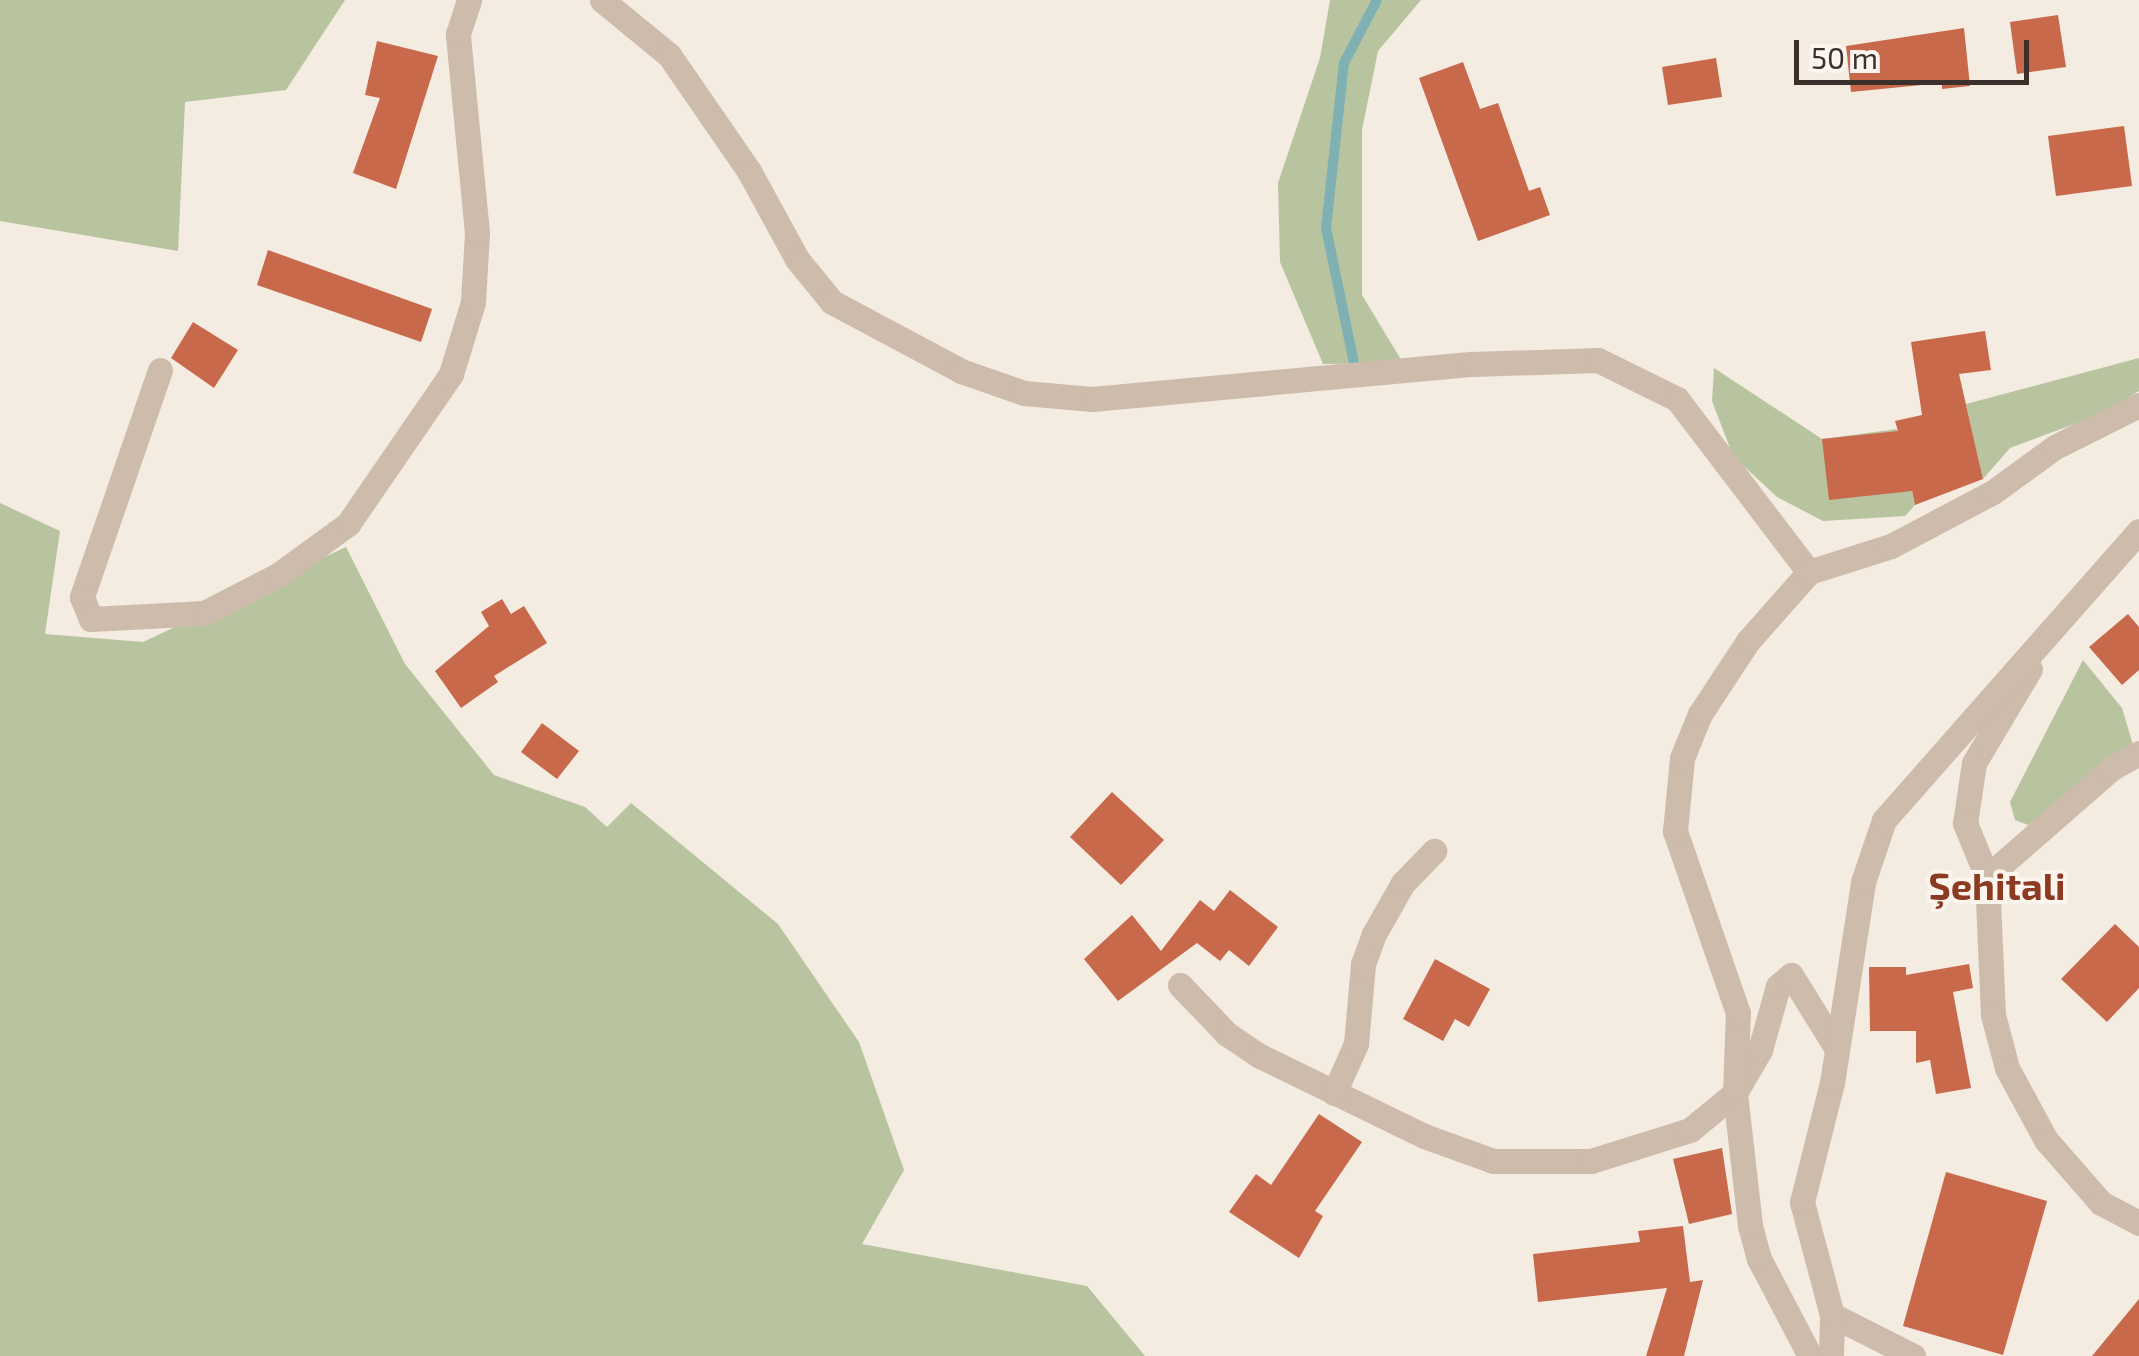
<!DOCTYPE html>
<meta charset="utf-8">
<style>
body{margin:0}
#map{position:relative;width:2139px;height:1356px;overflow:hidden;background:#f4ebe1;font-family:"Exo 2",sans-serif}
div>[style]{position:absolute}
.green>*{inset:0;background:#b8c4a0}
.stream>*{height:10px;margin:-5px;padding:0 5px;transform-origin:5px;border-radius:5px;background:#7fb0b2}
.building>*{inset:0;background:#c8694b}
.minor>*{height:25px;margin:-12.5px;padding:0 12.5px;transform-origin:12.5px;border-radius:12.5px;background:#cdbbac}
span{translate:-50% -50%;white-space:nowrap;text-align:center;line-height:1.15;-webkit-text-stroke:8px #fbf5ee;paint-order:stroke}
.quarter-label{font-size:38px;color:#8c3b22;font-weight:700}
.scale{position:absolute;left:1794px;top:40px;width:235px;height:45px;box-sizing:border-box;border:5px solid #3b302b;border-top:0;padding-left:12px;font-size:30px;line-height:35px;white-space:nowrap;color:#3b302b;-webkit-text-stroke:8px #fbf5ee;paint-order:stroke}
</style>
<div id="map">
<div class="green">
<i style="clip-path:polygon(0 0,345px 0,286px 90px,185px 102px,178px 251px,0 221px)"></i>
<i style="clip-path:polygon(1330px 0,1421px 0,1378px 51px,1362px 130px,1362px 295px,1403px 363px,1323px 364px,1280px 262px,1278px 183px,1320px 58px)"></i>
<i style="clip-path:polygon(2139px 358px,2139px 391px,2096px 416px,2010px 448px,1983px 479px,1966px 404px)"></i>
<i style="clip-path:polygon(1714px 368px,1822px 439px,1897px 429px,1915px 505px,1905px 516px,1823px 521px,1777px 497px,1733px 456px,1712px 401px)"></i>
<i style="clip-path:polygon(0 503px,60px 531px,45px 634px,143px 642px,346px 547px,405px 664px,494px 775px,585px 807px,607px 827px,631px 803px,778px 924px,859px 1042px,904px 1170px,862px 1244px,1087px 1286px,1145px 1356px,0 1356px)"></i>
<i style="clip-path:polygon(2083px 660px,2122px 708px,2133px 745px,2028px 825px,2015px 820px,2010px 802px)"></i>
</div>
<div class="stream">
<i style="left:1354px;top:363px;width:138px;rotate:-101.7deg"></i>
<i style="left:1326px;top:228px;width:166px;rotate:-83.8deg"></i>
<i style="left:1344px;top:63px;width:71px;rotate:-62.4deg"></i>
</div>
<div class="building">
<i style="clip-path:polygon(2058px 15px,2066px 67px,2017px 74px,2010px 22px)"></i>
<i style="clip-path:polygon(1964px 28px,1970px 86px,1942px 89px,1942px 83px,1851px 92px,1846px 46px)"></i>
<i style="clip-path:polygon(377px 41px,438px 56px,396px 189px,353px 173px,380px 98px,365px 95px)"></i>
<i style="clip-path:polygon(1716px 58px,1722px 97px,1668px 105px,1662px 67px)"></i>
<i style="clip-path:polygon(1463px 62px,1480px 109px,1498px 103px,1529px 191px,1540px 187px,1550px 215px,1478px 241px,1419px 78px)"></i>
<i style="clip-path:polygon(2124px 126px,2132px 186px,2056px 196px,2048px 136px)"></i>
<i style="clip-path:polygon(268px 250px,432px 309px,421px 342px,257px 285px)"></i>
<i style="clip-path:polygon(193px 322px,238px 350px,214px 388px,171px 358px)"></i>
<i style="clip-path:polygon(1985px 331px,1991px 370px,1959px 374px,1983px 479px,1915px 505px,1912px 491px,1829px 500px,1822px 439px,1898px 431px,1895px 421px,1922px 415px,1911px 342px)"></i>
<i style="clip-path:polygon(502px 599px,511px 614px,524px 606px,547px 643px,494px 676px,498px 682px,461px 708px,435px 671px,489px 626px,481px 612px)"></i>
<i style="clip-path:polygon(2128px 614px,2139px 627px,2139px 670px,2122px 685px,2089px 647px)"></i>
<i style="clip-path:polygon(542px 723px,579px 751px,557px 779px,521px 752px)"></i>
<i style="clip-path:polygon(1112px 792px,1164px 840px,1121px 885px,1070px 837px)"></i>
<i style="clip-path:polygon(1230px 890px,1278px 927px,1249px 966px,1229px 950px,1220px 961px,1197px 943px,1118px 1001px,1084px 959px,1132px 915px,1161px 951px,1200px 900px,1214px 911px)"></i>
<i style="clip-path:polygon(2115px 924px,2139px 947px,2139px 988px,2107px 1022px,2061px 979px)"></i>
<i style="clip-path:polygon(1435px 959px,1490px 989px,1469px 1027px,1455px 1019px,1443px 1041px,1403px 1019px)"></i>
<i style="clip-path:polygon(1969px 964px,1973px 988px,1953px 992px,1971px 1088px,1936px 1094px,1930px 1060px,1916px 1063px,1916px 1031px,1870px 1031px,1869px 967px,1906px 967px,1906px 975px)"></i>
<i style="clip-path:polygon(1319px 1114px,1362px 1142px,1315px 1211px,1323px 1216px,1299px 1258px,1229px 1212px,1256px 1174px,1271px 1185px)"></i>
<i style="clip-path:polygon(1722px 1148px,1732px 1214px,1689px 1224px,1673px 1159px)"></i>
<i style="clip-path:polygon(1946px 1172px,2047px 1201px,2003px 1355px,1903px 1326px)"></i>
<i style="clip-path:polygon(1683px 1226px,1690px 1282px,1703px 1280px,1684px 1356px,1646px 1356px,1667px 1288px,1538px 1302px,1533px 1254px,1640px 1242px,1638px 1231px)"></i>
<i style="clip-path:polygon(2139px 1299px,2139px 1356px,2092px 1356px)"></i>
</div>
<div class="minor">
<i style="left:602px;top:0;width:87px;rotate:39.4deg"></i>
<i style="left:669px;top:55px;width:141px;rotate:55.4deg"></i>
<i style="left:749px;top:171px;width:100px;rotate:61.4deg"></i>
<i style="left:797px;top:259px;width:55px;rotate:50.9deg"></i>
<i style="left:832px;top:302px;width:146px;rotate:28.1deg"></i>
<i style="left:961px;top:371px;width:67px;rotate:19.2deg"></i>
<i style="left:1024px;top:393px;width:68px;rotate:5deg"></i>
<i style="left:1092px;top:399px;width:382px;rotate:-5.3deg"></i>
<i style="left:1472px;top:364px;width:126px;rotate:-1.8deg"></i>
<i style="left:1598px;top:360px;width:88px;rotate:26.3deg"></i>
<i style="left:1677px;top:399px;width:218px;rotate:52.7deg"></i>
<i style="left:160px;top:370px;width:240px;rotate:109deg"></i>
<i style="left:82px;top:597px;width:24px;rotate:68deg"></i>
<i style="left:91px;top:619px;width:113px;rotate:-3deg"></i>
<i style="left:204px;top:613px;width:83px;rotate:-27.2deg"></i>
<i style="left:278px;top:575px;width:87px;rotate:-36.1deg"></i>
<i style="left:348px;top:524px;width:182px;rotate:-55.5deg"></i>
<i style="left:451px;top:374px;width:75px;rotate:-73deg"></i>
<i style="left:473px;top:302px;width:69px;rotate:-86.7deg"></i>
<i style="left:477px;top:233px;width:200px;rotate:-95.5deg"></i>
<i style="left:458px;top:34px;width:36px;rotate:-72deg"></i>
<i style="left:2030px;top:669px;width:109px;rotate:120.8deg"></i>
<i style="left:1974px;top:763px;width:61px;rotate:98.5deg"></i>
<i style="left:1965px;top:823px;width:58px;rotate:67.8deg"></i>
<i style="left:1987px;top:877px;width:138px;rotate:87.5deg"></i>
<i style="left:1993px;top:1015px;width:55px;rotate:75.2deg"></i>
<i style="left:2007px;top:1068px;width:82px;rotate:61.6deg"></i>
<i style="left:2046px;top:1140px;width:84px;rotate:48.9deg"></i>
<i style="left:2101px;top:1203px;width:43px;rotate:27.8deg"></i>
<i style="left:1987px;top:877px;width:166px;rotate:-41.1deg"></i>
<i style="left:2112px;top:768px;width:31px;rotate:-29deg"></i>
<i style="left:1180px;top:985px;width:68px;rotate:46.2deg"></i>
<i style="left:1227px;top:1034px;width:40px;rotate:34deg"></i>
<i style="left:1260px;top:1056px;width:182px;rotate:26deg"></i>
<i style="left:1424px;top:1136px;width:73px;rotate:19.9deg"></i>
<i style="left:1493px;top:1161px;width:98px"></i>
<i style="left:1591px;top:1161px;width:104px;rotate:-17.4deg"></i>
<i style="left:1690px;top:1130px;width:58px;rotate:-39.4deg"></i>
<i style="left:1735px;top:1093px;width:50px;rotate:-59.8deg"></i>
<i style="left:1760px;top:1050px;width:66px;rotate:-74.3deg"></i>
<i style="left:1778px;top:986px;width:17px;rotate:-40deg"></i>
<i style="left:1791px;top:975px;width:87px;rotate:58.1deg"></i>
<i style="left:1334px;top:1093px;width:54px;rotate:-65.8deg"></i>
<i style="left:1356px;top:1044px;width:80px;rotate:-85deg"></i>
<i style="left:1363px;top:964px;width:32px;rotate:-70deg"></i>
<i style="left:1374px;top:934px;width:59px;rotate:-60.4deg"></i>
<i style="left:1403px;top:883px;width:45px;rotate:-45.9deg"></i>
<i style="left:1832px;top:1315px;width:91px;rotate:26.8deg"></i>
<i style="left:1810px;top:1356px;width:110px;rotate:-117.7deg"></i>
<i style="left:1759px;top:1259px;width:35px;rotate:-105deg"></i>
<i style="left:1750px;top:1225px;width:133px;rotate:-96.5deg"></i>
<i style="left:1735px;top:1093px;width:80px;rotate:-87.9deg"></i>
<i style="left:1738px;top:1013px;width:193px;rotate:-109.1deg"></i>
<i style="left:1675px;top:831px;width:73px;rotate:-84.5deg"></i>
<i style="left:1682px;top:758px;width:48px;rotate:-67.8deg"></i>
<i style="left:1700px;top:714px;width:87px;rotate:-56.7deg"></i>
<i style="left:1748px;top:641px;width:92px;rotate:-48.5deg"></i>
<i style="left:1809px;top:572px;width:86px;rotate:-17.6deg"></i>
<i style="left:1891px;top:546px;width:115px;rotate:-27.9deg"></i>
<i style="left:1993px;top:492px;width:77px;rotate:-36deg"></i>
<i style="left:2055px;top:447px;width:94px;rotate:-26.6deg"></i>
<i style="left:1831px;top:1356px;width:41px;rotate:-88.6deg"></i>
<i style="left:1832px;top:1315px;width:117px;rotate:-104.9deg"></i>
<i style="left:1802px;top:1202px;width:123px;rotate:-75.9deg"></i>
<i style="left:1832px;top:1083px;width:203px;rotate:-81.2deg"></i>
<i style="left:1863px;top:882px;width:65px;rotate:-71.3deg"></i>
<i style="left:1884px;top:820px;width:385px;rotate:-48.6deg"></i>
</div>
<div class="quarter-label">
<span style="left:1997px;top:886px">Şehitali</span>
</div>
<div class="scale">50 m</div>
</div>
